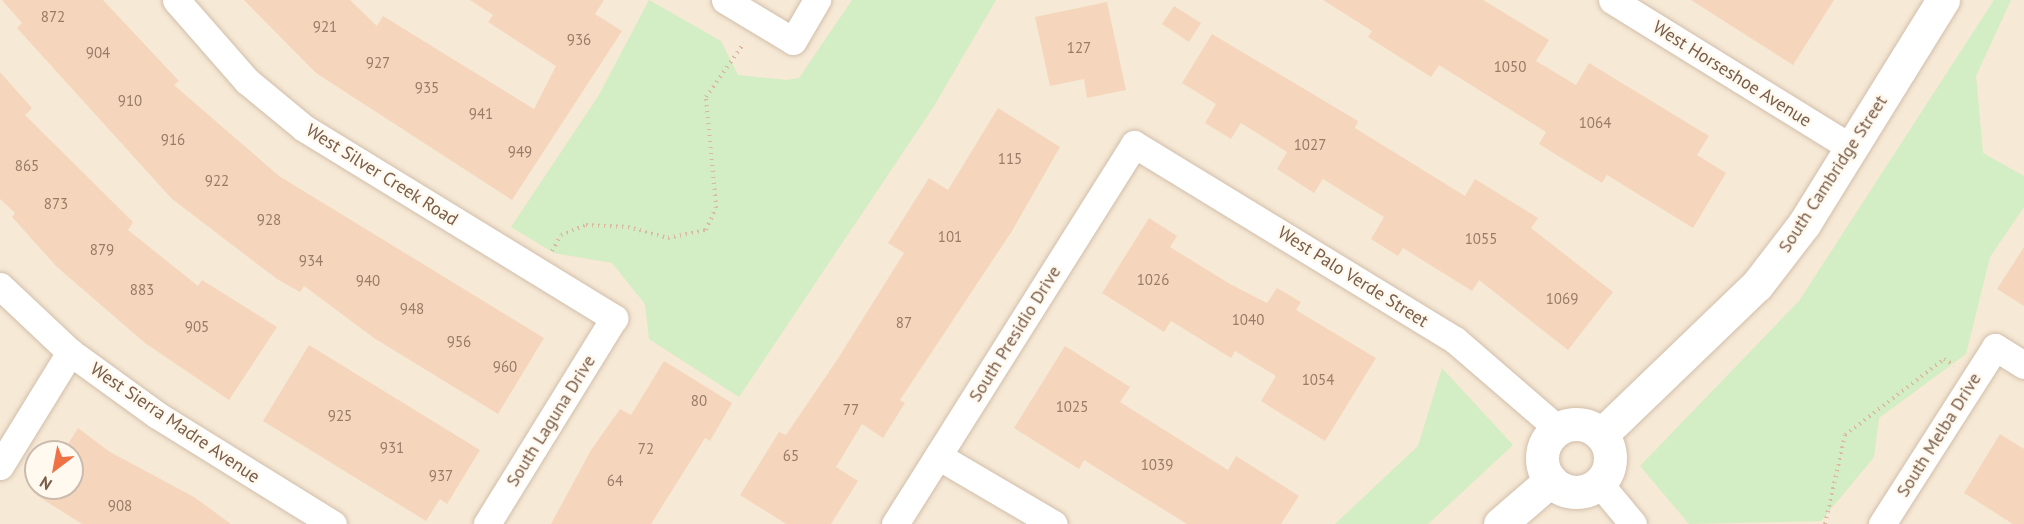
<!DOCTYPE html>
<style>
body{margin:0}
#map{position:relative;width:2024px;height:524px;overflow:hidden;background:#fef6e7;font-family:"PT Sans",sans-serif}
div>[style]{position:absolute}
.residential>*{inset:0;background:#f6e9d5}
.green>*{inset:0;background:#d3edc4}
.building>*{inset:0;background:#f5d6bd}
.path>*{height:4px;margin-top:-2px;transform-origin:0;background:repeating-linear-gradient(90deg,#dbb99f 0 1.5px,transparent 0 6px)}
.roads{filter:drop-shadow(0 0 2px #d1beab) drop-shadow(0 0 2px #d1beab)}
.street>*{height:27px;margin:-13.5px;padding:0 13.5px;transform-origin:13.5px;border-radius:13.5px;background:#fff}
.secondary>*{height:33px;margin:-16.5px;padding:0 16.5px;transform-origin:16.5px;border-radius:16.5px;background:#fff}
.secondary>.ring{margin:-16.5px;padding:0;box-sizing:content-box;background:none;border:33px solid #fff;border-radius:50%}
span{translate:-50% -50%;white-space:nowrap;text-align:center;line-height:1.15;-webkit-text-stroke:5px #fff9ef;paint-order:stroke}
.number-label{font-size:15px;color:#997b66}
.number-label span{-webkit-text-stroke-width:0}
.street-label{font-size:18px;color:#7a5d49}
.north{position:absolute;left:24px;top:440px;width:60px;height:60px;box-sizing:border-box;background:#fff9ef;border:2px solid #cabbad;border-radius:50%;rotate:212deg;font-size:16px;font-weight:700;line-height:24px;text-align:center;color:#7a5d49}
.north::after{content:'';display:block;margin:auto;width:21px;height:27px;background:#f07244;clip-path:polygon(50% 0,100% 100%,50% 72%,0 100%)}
</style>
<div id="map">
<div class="residential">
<i style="clip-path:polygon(evenodd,0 0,2024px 0,2024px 524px,0 524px,0 0,36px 452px,72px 452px,72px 488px,36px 488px,36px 452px)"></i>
</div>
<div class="green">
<i style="clip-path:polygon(649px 0,721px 41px,738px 75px,787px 80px,799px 78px,852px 0,996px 0,934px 106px,739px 397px,649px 339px,645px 304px,612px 263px,554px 253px,511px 227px,599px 95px)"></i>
<i style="clip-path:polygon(1994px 0,2011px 0,1976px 76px,1983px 153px,2024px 176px,2024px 207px,1990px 257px,1966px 354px,1879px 418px,1874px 457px,1821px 521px,1689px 524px,1640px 466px,1799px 301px)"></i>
<i style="clip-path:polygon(1442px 368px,1513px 445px,1428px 524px,1335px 524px,1418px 446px)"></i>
</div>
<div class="building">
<i style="clip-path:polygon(2px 0,103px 0,179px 81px,174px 85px,279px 176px,544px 338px,498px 414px,374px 338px,304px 286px,300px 292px,277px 279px,172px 199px,17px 28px,22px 23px)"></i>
<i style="clip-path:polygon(244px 0,350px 0,377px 26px,383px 16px,534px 109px,556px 66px,488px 22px,493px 15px,470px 0,604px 0,595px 14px,622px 31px,512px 200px,316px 73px)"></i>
<i style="clip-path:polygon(1323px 0,1483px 0,1549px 40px,1536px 61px,1576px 85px,1589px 63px,1709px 136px,1697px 155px,1726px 173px,1693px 228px,1607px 175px,1602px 183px,1539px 144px,1546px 132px,1439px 65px,1431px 77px,1368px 37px,1372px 31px)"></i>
<i style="clip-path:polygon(1691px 0,1834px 0,1793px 65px)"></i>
<i style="clip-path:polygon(1107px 2px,1126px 90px,1087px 98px,1084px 79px,1050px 86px,1035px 17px)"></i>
<i style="clip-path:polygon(1174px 6px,1201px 23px,1189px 42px,1162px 24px)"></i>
<i style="clip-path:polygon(1212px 34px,1358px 121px,1355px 128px,1465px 196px,1475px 179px,1538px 218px,1531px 228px,1613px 292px,1568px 350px,1479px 280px,1472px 291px,1403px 248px,1398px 256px,1371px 239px,1384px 217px,1323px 179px,1314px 193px,1277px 169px,1287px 152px,1241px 123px,1231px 139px,1205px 123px,1216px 104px,1182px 83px)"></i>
<i style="clip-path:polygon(0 72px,32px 108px,25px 115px,133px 222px,128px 230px,198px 286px,202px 280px,277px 327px,229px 400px,145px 343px,57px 267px,12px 217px,15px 213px,0 199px)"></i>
<i style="clip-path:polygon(998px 108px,1060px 147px,1012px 231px,900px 400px,905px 403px,883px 438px,862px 424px,836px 467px,858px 481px,831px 524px,786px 524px,740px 495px,779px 432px,786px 435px,837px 360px,904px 253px,888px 243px,929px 178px,948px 190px)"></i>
<i style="clip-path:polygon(1149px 218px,1177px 236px,1170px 247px,1230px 284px,1267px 303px,1277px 288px,1301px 302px,1296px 310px,1376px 358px,1325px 441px,1261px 401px,1276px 376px,1235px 351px,1231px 358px,1171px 321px,1164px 332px,1102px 293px)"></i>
<i style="clip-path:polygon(2024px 247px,2024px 306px,1997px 289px)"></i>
<i style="clip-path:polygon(309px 345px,480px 450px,447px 504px,440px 499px,426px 521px,263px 421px)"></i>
<i style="clip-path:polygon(1065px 346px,1130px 387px,1120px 402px,1228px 470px,1236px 456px,1299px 496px,1281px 524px,1187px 524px,1084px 460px,1079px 469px,1014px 428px)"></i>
<i style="clip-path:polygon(664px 361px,732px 403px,710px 441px,705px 438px,651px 524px,551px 524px,591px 450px,620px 409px,631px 415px)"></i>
<i style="clip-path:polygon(78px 428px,110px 452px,194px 497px,231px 524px,82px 524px,36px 495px,41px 488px,72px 488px,72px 452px,63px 452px)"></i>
<i style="clip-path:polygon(2000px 434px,2024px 449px,2024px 524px,2013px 524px,1964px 493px)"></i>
</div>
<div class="path">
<i style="left:552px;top:251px;width:18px;rotate:-61deg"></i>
<i style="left:561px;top:235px;width:27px;rotate:-22deg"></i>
<i style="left:586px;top:225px;width:42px;rotate:2.7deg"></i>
<i style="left:628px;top:227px;width:41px;rotate:15.4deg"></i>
<i style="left:668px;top:238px;width:39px;rotate:-12deg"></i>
<i style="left:706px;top:230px;width:24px;rotate:-66deg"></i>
<i style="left:716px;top:208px;width:111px;rotate:-95.1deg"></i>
<i style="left:706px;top:97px;width:66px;rotate:-54.9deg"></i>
<i style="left:1825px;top:524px;width:91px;rotate:-77.3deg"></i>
<i style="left:1845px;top:435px;width:125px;rotate:-37.5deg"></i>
<i style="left:1944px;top:359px;width:12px;rotate:31deg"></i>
</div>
<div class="roads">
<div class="street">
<i style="left:176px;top:0;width:108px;rotate:48.8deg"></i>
<i style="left:247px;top:81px;width:74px;rotate:39.5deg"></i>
<i style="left:304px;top:128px;width:364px;rotate:31.5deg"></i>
<i style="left:614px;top:318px;width:242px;rotate:121.7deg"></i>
<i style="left:725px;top:0;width:79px;rotate:31.1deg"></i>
<i style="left:793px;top:41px;width:48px;rotate:-59.7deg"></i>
<i style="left:1612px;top:0;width:282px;rotate:31.7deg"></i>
<i style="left:0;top:286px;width:96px;rotate:43.3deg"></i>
<i style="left:70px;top:352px;width:107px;rotate:35.9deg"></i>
<i style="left:157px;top:415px;width:207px;rotate:31.8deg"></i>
<i style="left:938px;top:456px;width:134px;rotate:30.4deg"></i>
<i style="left:0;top:466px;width:134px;rotate:-58.4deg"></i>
<i style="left:1599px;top:483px;width:53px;rotate:50.3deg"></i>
<i style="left:895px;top:524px;width:449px;rotate:-57.8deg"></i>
<i style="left:1134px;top:144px;width:376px;rotate:31.4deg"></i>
<i style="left:1455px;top:340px;width:136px;rotate:40.8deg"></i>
<i style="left:1882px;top:524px;width:210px;rotate:-57.4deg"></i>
<i style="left:1995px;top:347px;width:34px;rotate:32deg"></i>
</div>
<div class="secondary">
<i class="ring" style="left:1542px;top:424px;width:35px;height:35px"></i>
<i style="left:1601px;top:435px;width:216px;rotate:-43.9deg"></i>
<i style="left:1757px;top:285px;width:77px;rotate:-52.4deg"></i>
<i style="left:1804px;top:224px;width:264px;rotate:-58.2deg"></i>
<i style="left:1500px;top:524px;width:67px;rotate:-40.8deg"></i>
</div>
</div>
<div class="number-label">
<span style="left:53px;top:17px">872</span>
<span style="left:325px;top:27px">921</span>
<span style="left:579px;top:40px">936</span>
<span style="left:1079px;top:48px">127</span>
<span style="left:98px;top:53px">904</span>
<span style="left:378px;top:63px">927</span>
<span style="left:1510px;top:67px">1050</span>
<span style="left:427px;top:88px">935</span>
<span style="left:130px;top:101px">910</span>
<span style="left:481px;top:114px">941</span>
<span style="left:1595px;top:123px">1064</span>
<span style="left:173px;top:140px">916</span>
<span style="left:1310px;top:145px">1027</span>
<span style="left:520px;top:152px">949</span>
<span style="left:1010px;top:159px">115</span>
<span style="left:27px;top:166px">865</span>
<span style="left:217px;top:181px">922</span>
<span style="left:56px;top:204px">873</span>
<span style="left:269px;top:220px">928</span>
<span style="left:950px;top:237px">101</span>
<span style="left:1481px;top:239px">1055</span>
<span style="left:102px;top:250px">879</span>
<span style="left:311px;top:261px">934</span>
<span style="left:1153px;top:280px">1026</span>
<span style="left:368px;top:281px">940</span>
<span style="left:142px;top:290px">883</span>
<span style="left:1562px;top:299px">1069</span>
<span style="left:412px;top:309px">948</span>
<span style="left:1248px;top:320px">1040</span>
<span style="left:904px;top:323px">87</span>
<span style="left:197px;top:327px">905</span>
<span style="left:459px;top:342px">956</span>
<span style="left:505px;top:367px">960</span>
<span style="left:1318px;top:380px">1054</span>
<span style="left:699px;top:401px">80</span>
<span style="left:1072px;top:407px">1025</span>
<span style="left:851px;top:410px">77</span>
<span style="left:340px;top:416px">925</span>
<span style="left:392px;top:448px">931</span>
<span style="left:646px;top:449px">72</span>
<span style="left:791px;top:456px">65</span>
<span style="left:1157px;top:465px">1039</span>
<span style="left:441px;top:476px">937</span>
<span style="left:615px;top:481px">64</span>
<span style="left:120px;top:506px">908</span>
</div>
<div class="street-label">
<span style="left:1732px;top:74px;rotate:32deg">West Horseshoe Avenue</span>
<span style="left:1833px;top:174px;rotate:-57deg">South Cambridge Street</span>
<span style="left:382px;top:175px;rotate:32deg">West Silver Creek Road</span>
<span style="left:1353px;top:277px;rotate:32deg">West Palo Verde Street</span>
<span style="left:1015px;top:334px;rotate:-58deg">South Presidio Drive</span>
<span style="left:551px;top:421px;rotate:-58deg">South Laguna Drive</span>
<span style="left:175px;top:423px;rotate:34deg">West Sierra Madre Avenue</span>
<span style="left:1939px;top:435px;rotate:-58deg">South Melba Drive</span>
</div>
<div class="north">N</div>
</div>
